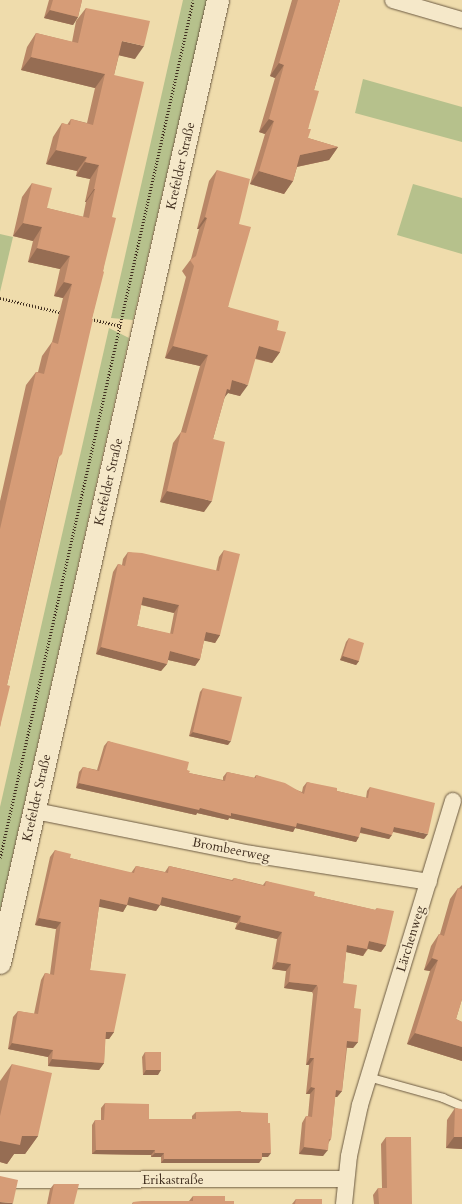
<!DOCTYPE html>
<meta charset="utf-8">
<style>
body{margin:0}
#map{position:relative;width:462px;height:1204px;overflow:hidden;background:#efdcac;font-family:Cardo,serif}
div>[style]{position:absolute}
.green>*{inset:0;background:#b6c18c}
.path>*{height:2.5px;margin-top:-1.25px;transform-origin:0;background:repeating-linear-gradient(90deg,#402e1f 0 1px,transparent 0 3px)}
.roads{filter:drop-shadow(0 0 1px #6c5a42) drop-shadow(0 0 1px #6c5a42)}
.lane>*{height:8px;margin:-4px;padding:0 4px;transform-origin:4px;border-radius:4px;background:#f5e8c9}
.street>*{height:16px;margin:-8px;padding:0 8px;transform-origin:8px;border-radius:8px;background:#f5e8c9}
.secondary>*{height:22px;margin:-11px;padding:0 11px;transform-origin:11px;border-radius:11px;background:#f5e8c9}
.wall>*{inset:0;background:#b88666}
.shaded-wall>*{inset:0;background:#966d53}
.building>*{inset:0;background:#d69c77}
span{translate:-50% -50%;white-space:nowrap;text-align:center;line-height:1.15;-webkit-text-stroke:3.5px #f5e8c9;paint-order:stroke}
.street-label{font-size:13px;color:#402e1f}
</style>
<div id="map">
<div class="green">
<i style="clip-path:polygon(183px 0,207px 0,133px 320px,111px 318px)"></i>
<i style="clip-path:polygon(363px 79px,462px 107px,462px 142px,355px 113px)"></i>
<i style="clip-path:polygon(413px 184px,462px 198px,462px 254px,397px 235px)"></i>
<i style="clip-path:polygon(0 234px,13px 237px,0 292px)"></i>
<i style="clip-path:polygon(109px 328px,129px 338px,0 911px,0 807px)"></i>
</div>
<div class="path">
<i style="left:0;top:298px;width:65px;rotate:13.4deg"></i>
<i style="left:91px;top:319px;width:31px;rotate:13deg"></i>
<i style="left:0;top:858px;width:879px;rotate:-77.32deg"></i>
</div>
<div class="roads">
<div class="lane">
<i style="left:368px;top:1077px;width:78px;rotate:15.6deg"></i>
<i style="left:443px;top:1098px;width:21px;rotate:23deg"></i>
</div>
<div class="street">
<i style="left:393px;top:0;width:72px;rotate:16.2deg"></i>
<i style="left:35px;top:811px;width:220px;rotate:11.3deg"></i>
<i style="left:251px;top:854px;width:180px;rotate:8.9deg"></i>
<i style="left:0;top:1180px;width:346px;rotate:-0.2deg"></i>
<i style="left:344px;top:1204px;width:48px;rotate:-84.1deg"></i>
<i style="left:349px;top:1156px;width:52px;rotate:-77.8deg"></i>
<i style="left:360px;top:1105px;width:318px;rotate:-73deg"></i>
</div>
<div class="secondary">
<i style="left:0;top:963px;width:987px;rotate:-77.24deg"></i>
</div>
</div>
<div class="wall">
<i style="clip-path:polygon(49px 0,82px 0,78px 17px,73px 25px,44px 18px)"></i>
<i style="clip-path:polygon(292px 0,340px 0,314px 90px,308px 129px,308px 138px,338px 147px,329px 160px,297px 167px,293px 181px,284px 194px,250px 184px,265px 134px,259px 132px,275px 78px,270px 76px)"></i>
<i style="clip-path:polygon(86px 8px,135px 59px,119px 55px,114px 75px,112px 217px,103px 271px,58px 461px,7px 685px,0 727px,0 501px,26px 385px,36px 372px,38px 372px,42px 356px,52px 342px,63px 298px,54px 296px,60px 269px,28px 262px,33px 241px,13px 236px,22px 197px,32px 183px,47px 208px,83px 217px,86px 202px,85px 202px,90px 179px,76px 176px,77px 171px,46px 164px,53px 137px,62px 123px,67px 125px,71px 119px,87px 123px,95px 88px,21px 70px,27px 47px,36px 33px,72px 42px,76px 21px)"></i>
<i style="clip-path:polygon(217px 170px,239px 224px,228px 307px,277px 330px,280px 352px,272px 363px,255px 359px,240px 396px,228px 393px,225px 396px,213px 439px,204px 512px,160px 502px,173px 443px,181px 432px,200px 366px,165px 358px,186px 277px,182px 271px,191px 259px,199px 229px,197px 229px,209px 181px)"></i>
<i style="clip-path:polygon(evenodd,224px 550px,220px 635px,215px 643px,204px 640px,200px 659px,195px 666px,168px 660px,167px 664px,161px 671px,96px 654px,113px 572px,118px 564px,122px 565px,123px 559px,128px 552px,216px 571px,219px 557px,224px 550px,141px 605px,174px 613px,170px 634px,137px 626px,141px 605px)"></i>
<i style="clip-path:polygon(349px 638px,359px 661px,356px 665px,340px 660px,346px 642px)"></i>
<i style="clip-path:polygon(203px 688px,228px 745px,189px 736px,200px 692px)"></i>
<i style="clip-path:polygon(108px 741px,187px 770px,189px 773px,223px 780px,223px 777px,227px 772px,254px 778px,256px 775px,302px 792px,303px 787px,307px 782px,337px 791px,366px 798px,367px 791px,370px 787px,424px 839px,393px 832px,389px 839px,360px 833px,356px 842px,295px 828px,293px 832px,229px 818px,228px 820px,197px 813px,196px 815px,76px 788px,79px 772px,83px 767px,97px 770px,104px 746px)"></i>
<i style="clip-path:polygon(55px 850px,70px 858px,131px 873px,136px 866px,165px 872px,169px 866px,232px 880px,234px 878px,263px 885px,266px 881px,314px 896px,375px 910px,377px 908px,386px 945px,381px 952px,368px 949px,363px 956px,346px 952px,343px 983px,354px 1008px,358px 1042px,353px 1048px,347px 1048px,342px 1091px,337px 1097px,335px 1097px,331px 1139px,329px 1142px,323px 1156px,299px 1154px,302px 1123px,306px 1116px,308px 1116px,310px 1094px,306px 1094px,309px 1065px,306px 1065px,313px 994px,312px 992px,284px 988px,286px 971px,272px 969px,277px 939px,235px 929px,237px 923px,160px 905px,156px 911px,127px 905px,123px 912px,99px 906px,90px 970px,114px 1032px,109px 1039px,105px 1039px,104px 1063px,99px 1070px,48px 1066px,48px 1057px,8px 1049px,13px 1017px,18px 1011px,34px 1014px,41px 980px,45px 973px,50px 974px,56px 929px,35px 925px,50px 857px)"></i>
<i style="clip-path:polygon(462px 885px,462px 999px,456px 1019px,462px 1022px,462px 1061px,407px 1044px,430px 971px,424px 970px,431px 946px,439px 934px,440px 934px,450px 899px,458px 888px,459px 888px)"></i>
<i style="clip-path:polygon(145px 1052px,158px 1075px,143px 1075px,142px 1057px)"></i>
<i style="clip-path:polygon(12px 1064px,38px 1136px,25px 1154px,14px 1154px,7px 1164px,0 1162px,0 1081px)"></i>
<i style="clip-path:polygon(105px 1103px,149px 1119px,192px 1119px,192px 1116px,196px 1112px,241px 1112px,268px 1157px,262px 1157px,259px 1163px,161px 1163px,161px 1157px,151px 1157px,151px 1155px,92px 1154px,92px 1125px,95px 1120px,101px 1120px,101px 1108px)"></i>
<i style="clip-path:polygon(455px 1108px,462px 1149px,446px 1148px,447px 1120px)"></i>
<i style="clip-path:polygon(386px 1137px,412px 1204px,374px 1204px,373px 1195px,378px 1188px,382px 1188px,381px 1144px)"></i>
<i style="clip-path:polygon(54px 1184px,74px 1204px,47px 1204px,50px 1189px)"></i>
<i style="clip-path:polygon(193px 1196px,225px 1201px,234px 1204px,132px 1204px,133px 1202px,189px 1201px)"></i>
<i style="clip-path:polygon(296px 1199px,322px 1204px,292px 1204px)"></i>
</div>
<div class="shaded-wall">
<i style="clip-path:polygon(50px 10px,78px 17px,73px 25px,44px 18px)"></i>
<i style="clip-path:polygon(122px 41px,144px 46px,135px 59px,113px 54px)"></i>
<i style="clip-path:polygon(31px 57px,105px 74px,95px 88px,21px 70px)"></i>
<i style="clip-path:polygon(279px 63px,284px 65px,275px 78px,270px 76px)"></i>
<i style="clip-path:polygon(269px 119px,274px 121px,265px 134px,259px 132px)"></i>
<i style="clip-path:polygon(338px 147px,329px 160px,291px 168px,300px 155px)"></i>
<i style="clip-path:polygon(56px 150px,87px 157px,77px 171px,46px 164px)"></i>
<i style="clip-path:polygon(85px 162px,99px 165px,90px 179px,76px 176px)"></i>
<i style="clip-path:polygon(259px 171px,293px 181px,284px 194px,250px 184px)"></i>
<i style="clip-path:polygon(94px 189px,95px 189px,86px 202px,85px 202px)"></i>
<i style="clip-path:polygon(205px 217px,207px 218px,199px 229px,197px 229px)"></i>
<i style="clip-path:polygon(23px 223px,42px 227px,33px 241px,13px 236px)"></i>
<i style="clip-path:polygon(37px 248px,70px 256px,60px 269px,28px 262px)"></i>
<i style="clip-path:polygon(64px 282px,72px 284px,63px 298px,54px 296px)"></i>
<i style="clip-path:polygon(173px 346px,208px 355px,200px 366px,165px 358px)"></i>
<i style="clip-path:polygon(259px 346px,280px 352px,272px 363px,251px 357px)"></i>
<i style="clip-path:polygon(232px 380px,248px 385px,240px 396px,228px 393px,222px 401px,219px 400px)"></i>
<i style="clip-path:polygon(167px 491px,212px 501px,204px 512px,160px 502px)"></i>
<i style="clip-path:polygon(143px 597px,179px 605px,174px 613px,138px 604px)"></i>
<i style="clip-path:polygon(206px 632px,220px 635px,215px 643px,201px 640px)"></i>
<i style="clip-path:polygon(101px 647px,167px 664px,161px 671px,96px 654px)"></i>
<i style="clip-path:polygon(170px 651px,200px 659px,195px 666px,164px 659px)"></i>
<i style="clip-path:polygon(343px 656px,359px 661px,356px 665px,340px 660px)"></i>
<i style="clip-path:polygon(193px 732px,231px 741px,228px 745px,189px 736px)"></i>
<i style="clip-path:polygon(79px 783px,231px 813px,297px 823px,359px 837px,356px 842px,295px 828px,293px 832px,229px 818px,228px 820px,197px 813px,196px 815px,76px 788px)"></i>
<i style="clip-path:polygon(361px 827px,392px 835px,389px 839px,358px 832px)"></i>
<i style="clip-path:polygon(394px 827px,428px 834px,424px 839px,391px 831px)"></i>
<i style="clip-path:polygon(129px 897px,162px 897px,241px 916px,237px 923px,160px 905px,156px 911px,124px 904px)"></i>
<i style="clip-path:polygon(100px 899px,127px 905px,123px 912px,95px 906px)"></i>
<i style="clip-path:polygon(39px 918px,61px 922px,56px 929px,35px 925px)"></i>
<i style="clip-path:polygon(240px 922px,282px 932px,277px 939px,235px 929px)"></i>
<i style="clip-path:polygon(369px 941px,386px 945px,381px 952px,365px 948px)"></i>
<i style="clip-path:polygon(347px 945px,367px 949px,363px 956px,342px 951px)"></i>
<i style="clip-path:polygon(432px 958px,438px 960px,430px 971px,424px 970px)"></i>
<i style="clip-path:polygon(277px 962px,291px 964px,286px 971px,272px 969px)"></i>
<i style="clip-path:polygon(289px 982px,317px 985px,312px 992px,284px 988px)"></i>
<i style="clip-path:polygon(106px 1032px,114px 1032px,109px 1039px,101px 1039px)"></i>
<i style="clip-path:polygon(415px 1033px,462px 1047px,462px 1061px,407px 1044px)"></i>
<i style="clip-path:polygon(347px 1041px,358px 1042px,353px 1048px,343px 1047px)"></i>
<i style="clip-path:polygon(12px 1043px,53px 1050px,48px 1057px,8px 1049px)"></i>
<i style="clip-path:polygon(310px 1058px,314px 1058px,309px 1065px,306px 1065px)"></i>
<i style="clip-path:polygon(52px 1059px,104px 1063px,99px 1070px,48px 1066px)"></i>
<i style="clip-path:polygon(146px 1070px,161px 1070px,158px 1075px,143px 1075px)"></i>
<i style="clip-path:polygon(311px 1087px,315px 1088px,310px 1094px,306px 1094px)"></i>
<i style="clip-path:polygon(336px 1090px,342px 1091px,337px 1097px,331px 1097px)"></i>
<i style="clip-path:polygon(22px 1136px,38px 1136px,25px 1154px,14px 1154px,7px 1164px,0 1162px,0 1141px)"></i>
<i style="clip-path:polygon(454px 1137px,462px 1137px,462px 1149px,446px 1148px)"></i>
<i style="clip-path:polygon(304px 1147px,328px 1150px,323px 1156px,299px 1154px)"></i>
<i style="clip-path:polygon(96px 1150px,155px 1150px,151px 1155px,92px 1154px)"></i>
<i style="clip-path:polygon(155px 1153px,164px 1153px,161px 1157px,151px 1157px)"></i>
<i style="clip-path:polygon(262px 1153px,271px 1153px,268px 1157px,259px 1157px)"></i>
<i style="clip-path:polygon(164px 1159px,262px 1159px,259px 1163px,161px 1163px)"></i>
<i style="clip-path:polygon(0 1202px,13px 1203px,12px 1204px,0 1204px)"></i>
</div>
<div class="building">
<i style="clip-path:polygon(53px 0,82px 0,78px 17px,50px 10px)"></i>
<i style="clip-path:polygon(298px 0,340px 0,314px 90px,319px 91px,308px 129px,311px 129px,308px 138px,338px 147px,300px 155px,293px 181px,259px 171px,274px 121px,269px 119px,284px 65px,279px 63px)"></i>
<i style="clip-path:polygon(86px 8px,150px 21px,144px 46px,122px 41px,114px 75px,144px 82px,112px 217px,116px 218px,103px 271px,104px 272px,92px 319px,93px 319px,62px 454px,58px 458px,7px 685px,10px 686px,0 727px,0 529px,36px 372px,44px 374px,52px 342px,58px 344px,72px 284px,64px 282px,70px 256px,37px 248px,42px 227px,23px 223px,32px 183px,52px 188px,47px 208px,89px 218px,95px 189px,94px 189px,99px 165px,85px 162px,87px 157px,56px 150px,62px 123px,70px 125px,71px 119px,93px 125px,105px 74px,31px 57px,36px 33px,78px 43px)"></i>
<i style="clip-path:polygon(217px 170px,250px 179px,239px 224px,251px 227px,228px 307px,279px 321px,277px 330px,286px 332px,280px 352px,259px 346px,248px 385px,232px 380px,230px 390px,227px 389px,213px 439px,225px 442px,212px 501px,167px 491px,181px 432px,186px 433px,208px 355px,173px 346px,194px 266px,190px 260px,196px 256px,207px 218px,205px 217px)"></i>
<i style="clip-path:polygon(evenodd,224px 550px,240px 554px,220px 635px,206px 632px,200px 659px,170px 651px,167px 664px,101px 647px,118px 564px,125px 566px,128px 552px,142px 553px,219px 571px,224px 550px,143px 597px,179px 605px,173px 634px,137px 626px,143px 597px)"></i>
<i style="clip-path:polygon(349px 638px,364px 643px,359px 661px,343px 656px)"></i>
<i style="clip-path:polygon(203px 688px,242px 697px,231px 741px,193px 732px)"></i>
<i style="clip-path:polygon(108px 741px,189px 762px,187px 770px,190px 771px,189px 773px,225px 781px,227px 772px,256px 778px,256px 775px,285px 783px,304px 794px,307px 782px,337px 788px,337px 791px,368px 798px,370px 787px,435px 803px,428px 834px,394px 827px,392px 835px,361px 827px,359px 837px,297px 823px,296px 827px,231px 813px,231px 816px,200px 808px,199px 810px,79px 783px,83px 767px,99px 771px)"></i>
<i style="clip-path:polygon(55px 850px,71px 854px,70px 858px,134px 873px,136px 866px,168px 873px,169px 866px,233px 881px,234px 878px,265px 886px,266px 881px,315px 892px,314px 896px,376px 910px,377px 908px,394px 911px,386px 945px,369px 941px,367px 949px,347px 945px,343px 983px,357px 985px,354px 1008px,361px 1009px,358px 1042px,347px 1041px,342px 1091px,336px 1090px,331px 1139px,329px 1139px,328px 1150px,304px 1147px,306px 1116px,312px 1117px,315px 1088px,311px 1087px,314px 1058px,310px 1058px,318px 988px,317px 985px,289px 982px,291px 964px,277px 962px,282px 932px,240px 922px,241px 916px,162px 897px,160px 905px,129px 897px,127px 905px,100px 899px,90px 970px,126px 974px,114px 1032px,106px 1032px,104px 1063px,52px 1059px,53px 1050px,12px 1043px,18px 1011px,38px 1014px,45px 973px,54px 975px,61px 922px,39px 918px)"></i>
<i style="clip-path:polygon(458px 888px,462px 889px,462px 999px,456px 1019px,462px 1022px,462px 1047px,415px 1033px,438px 960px,432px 958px,439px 934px,444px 936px)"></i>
<i style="clip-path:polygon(145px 1052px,161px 1052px,161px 1070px,146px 1070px)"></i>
<i style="clip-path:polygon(12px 1064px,52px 1073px,38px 1136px,22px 1136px,20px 1145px,0 1141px,0 1116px)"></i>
<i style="clip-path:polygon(105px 1103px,149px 1104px,149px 1119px,196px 1119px,196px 1112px,241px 1111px,241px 1112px,268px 1113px,268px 1123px,270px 1123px,271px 1153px,262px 1153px,262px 1159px,164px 1159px,164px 1153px,155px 1153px,155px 1150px,96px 1150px,95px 1120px,104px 1120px)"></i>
<i style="clip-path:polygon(455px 1108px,462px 1109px,462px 1137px,454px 1137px)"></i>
<i style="clip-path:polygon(386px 1137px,411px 1137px,412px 1204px,379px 1204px,378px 1188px,387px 1188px)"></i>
<i style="clip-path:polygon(0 1176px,18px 1180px,13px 1203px,0 1202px)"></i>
<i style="clip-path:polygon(54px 1184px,79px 1184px,74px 1204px,50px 1204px)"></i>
<i style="clip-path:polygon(193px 1196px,225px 1196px,225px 1201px,234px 1201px,234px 1204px,133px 1204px,133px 1202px,142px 1201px,193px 1201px)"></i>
<i style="clip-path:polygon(296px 1199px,322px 1199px,322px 1204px,295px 1204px)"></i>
</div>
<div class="street-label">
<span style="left:181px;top:166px;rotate:-77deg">Krefelder Straße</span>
<span style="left:109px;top:482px;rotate:-77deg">Krefelder Straße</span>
<span style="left:37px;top:798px;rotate:-77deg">Krefelder Straße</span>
<span style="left:231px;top:850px;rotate:11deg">Brombeerweg</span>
<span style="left:411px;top:939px;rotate:-73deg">Lärchenweg</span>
<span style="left:173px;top:1180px">Erikastraße</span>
</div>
</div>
